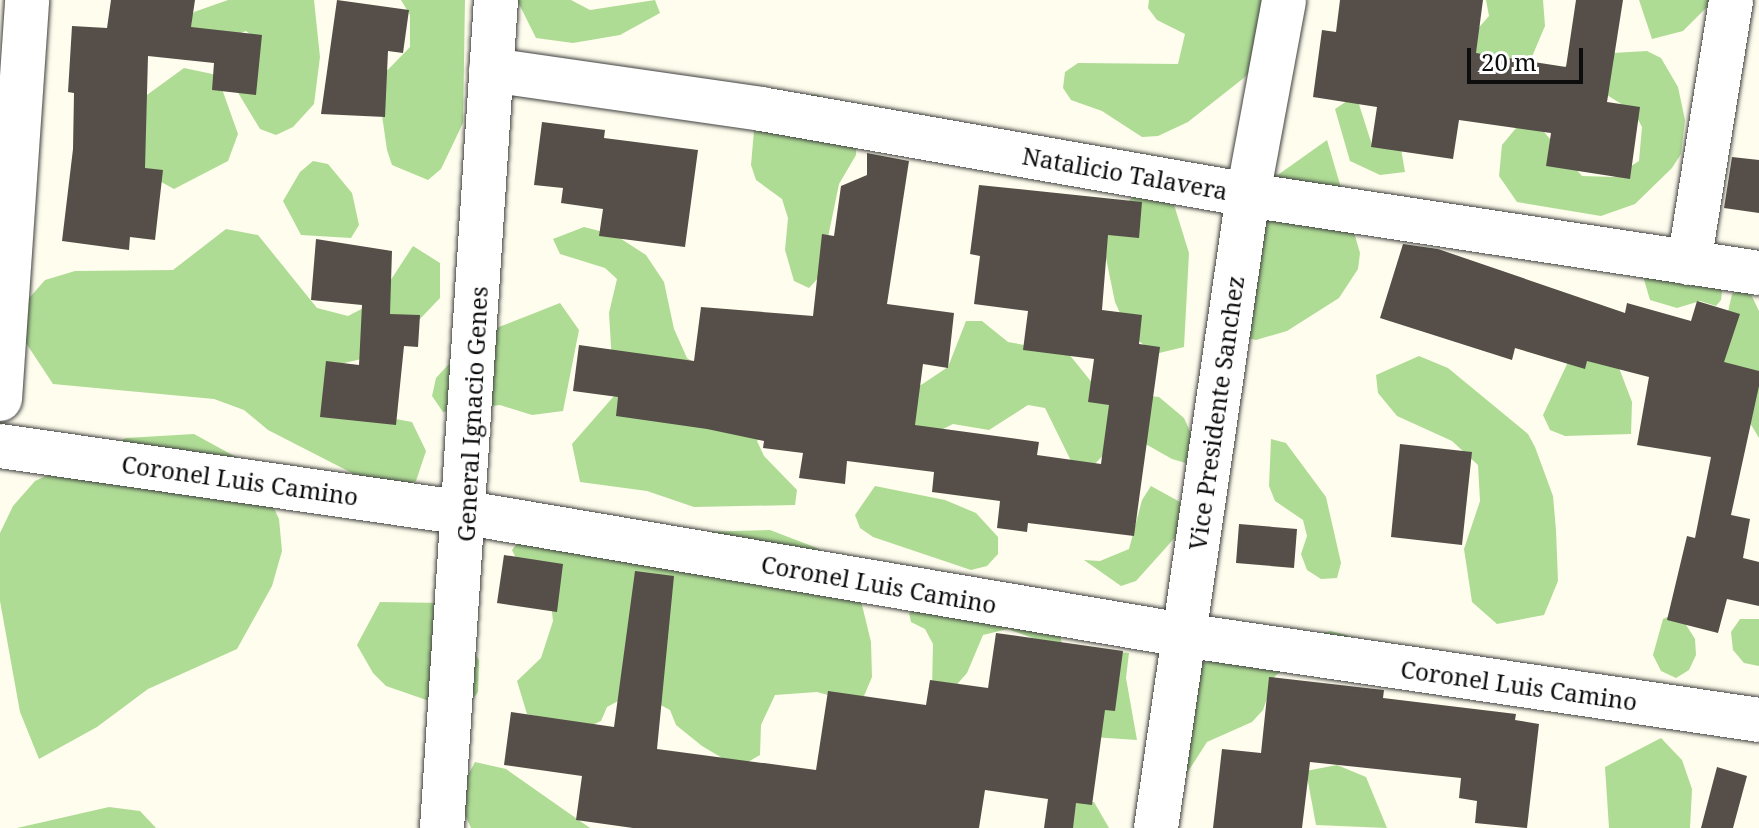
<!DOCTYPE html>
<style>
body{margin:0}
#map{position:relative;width:1759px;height:828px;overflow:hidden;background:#fffded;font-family:"Noto Serif",serif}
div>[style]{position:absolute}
.forest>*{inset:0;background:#afdc95}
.building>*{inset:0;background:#564f49}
.roads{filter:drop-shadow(0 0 2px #404040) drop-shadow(0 0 2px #404040)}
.minor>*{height:44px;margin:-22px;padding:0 22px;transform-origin:22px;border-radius:22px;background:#fff}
span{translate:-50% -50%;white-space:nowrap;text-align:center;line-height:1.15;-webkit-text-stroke:8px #fff;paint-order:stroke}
.street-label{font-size:24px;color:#0d0d0d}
.scale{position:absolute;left:1467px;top:48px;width:116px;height:36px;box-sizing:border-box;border:4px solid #0d0d0d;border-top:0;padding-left:10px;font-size:24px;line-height:28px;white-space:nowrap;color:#0d0d0d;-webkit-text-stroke:6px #fff;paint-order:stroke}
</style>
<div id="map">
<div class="forest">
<i style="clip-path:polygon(228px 0,314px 0,320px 57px,314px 104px,293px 127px,276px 135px,260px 129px,234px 86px,258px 41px,246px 31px,215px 43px,186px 27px,194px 12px)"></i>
<i style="clip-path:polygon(401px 0,465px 0,463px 123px,441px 169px,428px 180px,392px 165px,387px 150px,377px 81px,410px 47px,410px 15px)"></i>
<i style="clip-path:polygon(517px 0,571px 0,590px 10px,655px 0,660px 13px,620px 35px,573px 43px,536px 38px)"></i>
<i style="clip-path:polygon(1149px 0,1264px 0,1255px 63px,1245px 77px,1188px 122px,1158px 136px,1142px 137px,1102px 111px,1071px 100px,1063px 88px,1065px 72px,1078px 63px,1178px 64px,1185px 34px,1157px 20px,1148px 8px)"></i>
<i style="clip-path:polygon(1486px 0,1543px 0,1545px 26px,1531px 59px,1516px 66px,1484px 67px,1467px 41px,1489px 16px)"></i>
<i style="clip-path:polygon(1639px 0,1714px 0,1683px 31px,1652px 39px)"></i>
<i style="clip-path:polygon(1583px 43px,1595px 54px,1647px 51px,1661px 58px,1678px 87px,1685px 120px,1681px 154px,1672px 168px,1635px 204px,1601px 216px,1517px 202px,1499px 176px,1502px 145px,1521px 122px,1538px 125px,1582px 176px,1614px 177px,1639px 161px,1642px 127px,1634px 112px,1564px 68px)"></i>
<i style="clip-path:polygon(184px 68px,217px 75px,238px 134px,228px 161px,174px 189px,145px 173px,118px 116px)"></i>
<i style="clip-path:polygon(816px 94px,848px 112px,856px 124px,856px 155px,839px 184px,820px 276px,809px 288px,794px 281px,785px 250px,788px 218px,782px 199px,756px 180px,751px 165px,754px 131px,784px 100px)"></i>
<i style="clip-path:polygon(1356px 95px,1372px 145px,1401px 149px,1405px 172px,1380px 175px,1350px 161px,1335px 109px)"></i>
<i style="clip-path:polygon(1327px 140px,1360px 253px,1358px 269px,1339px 298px,1287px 331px,1256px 340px,1239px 336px,1254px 192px)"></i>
<i style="clip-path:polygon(313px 161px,328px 164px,352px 193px,359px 225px,351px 238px,301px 235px,283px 201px,300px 172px)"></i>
<i style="clip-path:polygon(1139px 189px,1171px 195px,1189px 253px,1184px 347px,1155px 354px,1129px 333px,1115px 302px,1101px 234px)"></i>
<i style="clip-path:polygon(584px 227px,615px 235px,646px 255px,664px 282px,674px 329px,687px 358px,776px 415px,757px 441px,764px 456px,797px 490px,795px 505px,694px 507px,647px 491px,580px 482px,572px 444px,614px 396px,609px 313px,617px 279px,605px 268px,560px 254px,553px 239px)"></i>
<i style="clip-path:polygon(226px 229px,258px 235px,317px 308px,348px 316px,377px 301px,413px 246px,440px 263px,440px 298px,419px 320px,370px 357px,340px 364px,347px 410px,412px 422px,426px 451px,416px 481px,389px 492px,268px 430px,244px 410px,214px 399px,53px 384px,22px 337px,24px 304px,45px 280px,75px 271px,173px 270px)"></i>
<i style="clip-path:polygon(1643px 276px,1723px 283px,1721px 300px,1716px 306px,1700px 301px,1677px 308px,1650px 300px)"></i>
<i style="clip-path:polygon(1747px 286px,1759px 311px,1759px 438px,1716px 366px,1732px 294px)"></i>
<i style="clip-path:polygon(560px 303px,579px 330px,563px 411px,532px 415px,500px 405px,443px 412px,432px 396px,436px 378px,447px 366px,499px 327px)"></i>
<i style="clip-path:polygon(966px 321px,982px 321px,1008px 342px,1068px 353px,1098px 390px,1159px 397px,1184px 418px,1203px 460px,1189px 464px,1172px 459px,1142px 442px,1112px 446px,1091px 468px,1075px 469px,1045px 408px,1028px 405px,989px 430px,953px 424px,939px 431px,911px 462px,905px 386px,921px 385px,948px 367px)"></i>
<i style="clip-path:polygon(1608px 339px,1632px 402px,1631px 434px,1565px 436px,1550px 430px,1543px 415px,1568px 362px)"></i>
<i style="clip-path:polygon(1419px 356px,1448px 368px,1528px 434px,1535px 447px,1553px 496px,1556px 530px,1558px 581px,1544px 615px,1497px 624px,1472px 602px,1464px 549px,1480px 501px,1478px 465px,1452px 441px,1397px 416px,1378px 393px,1376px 375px)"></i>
<i style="clip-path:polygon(194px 434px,247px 463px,265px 489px,279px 519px,282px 551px,272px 586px,237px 649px,148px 689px,97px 727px,39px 759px,20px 712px,0 601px,0 533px,13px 506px,35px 481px,126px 438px)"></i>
<i style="clip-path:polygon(1271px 439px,1286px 443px,1326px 497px,1341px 563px,1337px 578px,1321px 579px,1307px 570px,1301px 554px,1307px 536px,1303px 520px,1275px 501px,1269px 486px)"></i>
<i style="clip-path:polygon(875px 486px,945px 500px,976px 513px,998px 537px,998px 554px,987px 566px,971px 570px,873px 537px,860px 528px,855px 515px)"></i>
<i style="clip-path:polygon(1151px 486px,1180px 502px,1179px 533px,1136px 581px,1121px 586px,1084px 560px,1100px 561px,1129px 549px,1142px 500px)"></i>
<i style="clip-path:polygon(770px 530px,817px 548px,855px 576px,871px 642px,872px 677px,864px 696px,850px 701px,817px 692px,775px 695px,761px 725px,760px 755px,746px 763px,729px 762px,702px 746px,676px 725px,670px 710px,655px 702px,620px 700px,607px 707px,601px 721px,588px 727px,527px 714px,517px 681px,541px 658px,553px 621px,551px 603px,527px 581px,512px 550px,523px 536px)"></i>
<i style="clip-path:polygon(940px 600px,1057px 624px,1063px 647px,1129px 653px,1126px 678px,1137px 740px,1092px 737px,1041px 641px,1008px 629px,983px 635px,967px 673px,951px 691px,932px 688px,933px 644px,925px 629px,911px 622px,909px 613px)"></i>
<i style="clip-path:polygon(380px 602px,445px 603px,479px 660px,478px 692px,469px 704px,438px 704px,386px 686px,373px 673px,357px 645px)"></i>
<i style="clip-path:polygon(1678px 612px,1695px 639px,1696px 655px,1689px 670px,1676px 678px,1661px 671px,1653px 655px,1663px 619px)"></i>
<i style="clip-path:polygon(1740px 619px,1759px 619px,1759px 666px,1744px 663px,1733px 650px,1731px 632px)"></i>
<i style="clip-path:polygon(1330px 631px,1347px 635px,1357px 648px,1289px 666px,1275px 676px,1263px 710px,1252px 722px,1207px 742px,1173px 795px,1199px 664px)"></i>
<i style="clip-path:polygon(1661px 738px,1682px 760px,1692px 789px,1690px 828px,1609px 828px,1605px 767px)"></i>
<i style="clip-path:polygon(475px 762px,506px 769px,590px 828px,471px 828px,457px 797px)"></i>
<i style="clip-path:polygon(1337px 765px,1366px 777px,1387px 828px,1316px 825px,1306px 771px)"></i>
<i style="clip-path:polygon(1094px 802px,1109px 828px,1060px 828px,1061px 803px)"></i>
<i style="clip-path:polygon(109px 807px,140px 811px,156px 828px,17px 828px)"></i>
</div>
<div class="building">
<i style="clip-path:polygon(111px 0,195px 0,191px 27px,262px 35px,256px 95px,212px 90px,214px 63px,148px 56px,145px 168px,163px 170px,155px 240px,130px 237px,129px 250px,62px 241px,73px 149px,74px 93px,68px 92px,72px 26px,107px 28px)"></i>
<i style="clip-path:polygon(337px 0,409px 10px,403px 53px,388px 51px,385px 117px,321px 114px)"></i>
<i style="clip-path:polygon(1340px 0,1483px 0,1476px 53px,1566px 67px,1576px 0,1623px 0,1607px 102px,1640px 107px,1630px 179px,1546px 166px,1551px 133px,1459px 120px,1453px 159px,1371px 147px,1377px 107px,1313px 97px,1322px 30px,1336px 32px)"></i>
<i style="clip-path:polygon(542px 122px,605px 130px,604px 138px,698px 150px,685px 247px,599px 236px,603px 209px,561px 203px,563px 188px,534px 185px)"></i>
<i style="clip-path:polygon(867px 153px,909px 161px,887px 304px,954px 313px,948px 368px,923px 364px,915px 425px,1039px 442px,1037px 455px,1101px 464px,1109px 405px,1088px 402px,1094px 359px,1023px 350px,1028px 311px,974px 304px,980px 256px,970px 254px,979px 185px,1142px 202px,1139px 238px,1108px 235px,1102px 310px,1142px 315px,1139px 344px,1160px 347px,1134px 536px,1028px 523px,1027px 532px,997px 528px,1000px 501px,932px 492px,934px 472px,847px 461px,845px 484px,799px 478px,803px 453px,763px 448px,764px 441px,707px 429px,616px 416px,618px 397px,573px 391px,579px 345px,694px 361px,701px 307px,813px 316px,822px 234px,834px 236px,841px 186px,867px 175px)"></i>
<i style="clip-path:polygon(1732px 157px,1759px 160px,1759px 213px,1724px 208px)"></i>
<i style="clip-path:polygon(316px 239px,392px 251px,390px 314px,420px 315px,418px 347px,404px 346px,396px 425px,320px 417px,326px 361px,359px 365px,362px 305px,311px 300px)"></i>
<i style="clip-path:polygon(1403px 244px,1438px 249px,1625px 313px,1627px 303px,1691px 321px,1697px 301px,1740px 314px,1724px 362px,1759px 371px,1759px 386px,1731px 515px,1750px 519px,1743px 558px,1759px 562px,1759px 606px,1727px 599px,1718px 633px,1667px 620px,1687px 536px,1695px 538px,1711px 457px,1637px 445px,1649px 377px,1587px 361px,1585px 369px,1515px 348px,1512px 360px,1380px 318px)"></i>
<i style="clip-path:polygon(1400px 444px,1472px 452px,1462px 545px,1391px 537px)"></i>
<i style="clip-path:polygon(1239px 524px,1297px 529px,1294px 568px,1236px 563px)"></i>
<i style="clip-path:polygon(504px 555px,563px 564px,557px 612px,497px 603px)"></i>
<i style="clip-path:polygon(635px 571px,674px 576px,657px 749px,816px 770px,828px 691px,926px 705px,930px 680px,988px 688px,996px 633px,1123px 651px,1115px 711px,1105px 710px,1092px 805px,1076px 803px,1073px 828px,1044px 828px,1048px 799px,985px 790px,979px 828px,633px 828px,576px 820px,582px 776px,504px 765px,511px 712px,614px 727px)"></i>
<i style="clip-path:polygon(1269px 677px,1384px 690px,1383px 698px,1516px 714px,1515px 720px,1539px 724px,1527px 828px,1475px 823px,1477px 801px,1459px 798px,1461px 778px,1310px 762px,1302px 828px,1213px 828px,1222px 749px,1261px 753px)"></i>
<i style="clip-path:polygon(1717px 767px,1747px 776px,1733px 828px,1701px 828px)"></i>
</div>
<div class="roads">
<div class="minor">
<i style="left:491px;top:70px;width:273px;rotate:8.2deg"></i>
<i style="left:761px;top:109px;width:495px;rotate:10deg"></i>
<i style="left:1248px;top:195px;width:517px;rotate:8.68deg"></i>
<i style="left:1689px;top:263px;width:266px;rotate:-80.9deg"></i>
<i style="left:0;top:399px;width:400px;rotate:-86.1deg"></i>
<i style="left:0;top:446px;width:472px;rotate:8.2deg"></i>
<i style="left:467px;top:513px;width:726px;rotate:9.67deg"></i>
<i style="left:1183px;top:635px;width:582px;rotate:8.39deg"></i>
<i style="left:442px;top:828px;width:830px;rotate:-86.27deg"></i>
<i style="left:1156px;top:828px;width:640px;rotate:-81.73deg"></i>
<i style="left:1248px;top:195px;width:198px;rotate:-79.5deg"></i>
</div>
</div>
<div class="street-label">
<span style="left:1125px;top:173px;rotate:10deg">Natalicio Talavera</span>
<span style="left:1216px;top:413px;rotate:-82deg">Vice Presidente Sanchez</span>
<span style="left:472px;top:414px;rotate:-87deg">General Ignacio Genes</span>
<span style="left:240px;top:480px;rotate:8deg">Coronel Luis Camino</span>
<span style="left:879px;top:584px;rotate:10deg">Coronel Luis Camino</span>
<span style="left:1519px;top:685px;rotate:8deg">Coronel Luis Camino</span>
</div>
<div class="scale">20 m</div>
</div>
